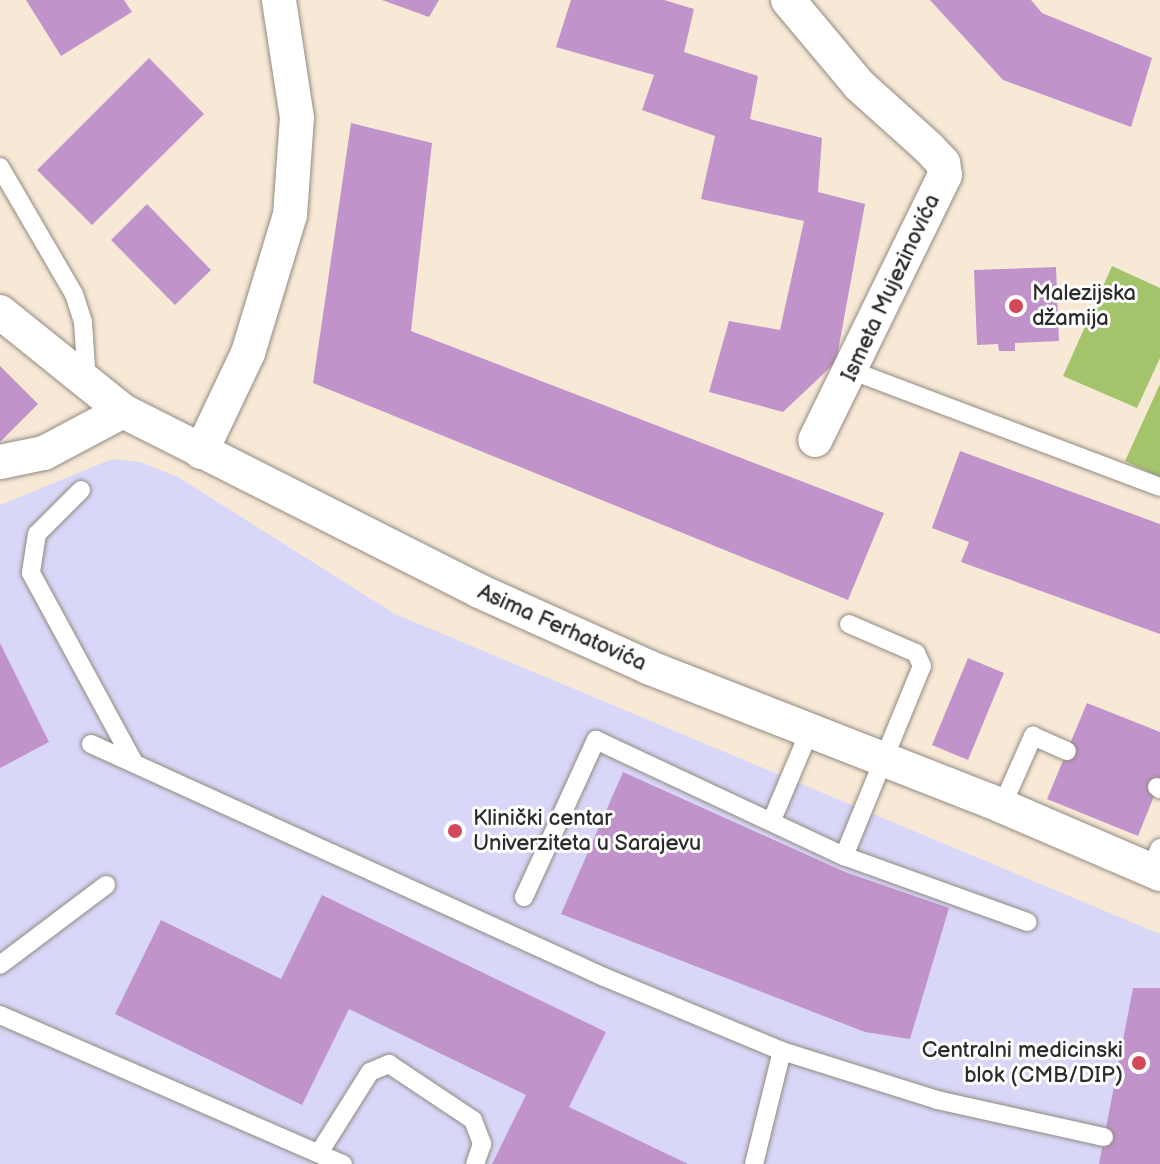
<!DOCTYPE html>
<meta charset="utf-8">
<style>
body{margin:0}
#map{position:relative;width:1160px;height:1164px;overflow:hidden;background:#f8e9d6;font-family:"Balsamiq Sans",sans-serif}
div>[style]{position:absolute}
.built>*{inset:0;background:#d9d7f8}
.green>*{inset:0;background:#a4c46c}
.building>*{inset:0;background:#c093cb}
.roads{filter:drop-shadow(0 0 2px #928a80) drop-shadow(0 0 2px #928a80)}
.service>*{height:18px;margin:-9px;padding:0 9px;transform-origin:9px;border-radius:9px;background:#fff}
.minor>*{height:34px;margin:-17px;padding:0 17px;transform-origin:17px;border-radius:17px;background:#fff}
.dots>*{width:22px;height:22px;translate:-50% -50%;box-sizing:border-box;border:4px solid #fff;border-radius:50%}
span{translate:-50% -50%;white-space:nowrap;text-align:center;line-height:1.15;-webkit-text-stroke:6px #fff;paint-order:stroke}
.street-label{font-size:22px;color:#2b2b2b}
.poi-label{font-size:22px;color:#2b2b2b}
.left{translate:0 -50%;text-align:left}
.right{translate:-100% -50%;text-align:right}
</style>
<div id="map">
<div class="built">
<i style="clip-path:polygon(112px 459px,141px 462px,178px 477px,395px 614px,1160px 934px,1160px 1164px,0 1164px,0 505px)"></i>
</div>
<div class="green">
<i style="clip-path:polygon(1112px 266px,1160px 288px,1160px 358px,1137px 408px,1063px 376px)"></i>
<i style="clip-path:polygon(1160px 384px,1160px 477px,1125px 461px)"></i>
</div>
<div class="building">
<i style="clip-path:polygon(26px 0,124px 0,132px 12px,61px 56px)"></i>
<i style="clip-path:polygon(382px 0,439px 0,429px 17px)"></i>
<i style="clip-path:polygon(571px 0,664px 0,694px 9px,684px 52px,758px 76px,750px 119px,822px 138px,818px 192px,865px 204px,836px 362px,783px 412px,709px 392px,729px 321px,780px 330px,804px 221px,701px 199px,715px 136px,642px 110px,654px 75px,556px 47px)"></i>
<i style="clip-path:polygon(930px 0,1031px 0,1042px 13px,1152px 58px,1131px 127px,1003px 80px)"></i>
<i style="clip-path:polygon(149px 58px,204px 114px,92px 225px,37px 170px)"></i>
<i style="clip-path:polygon(351px 123px,432px 143px,411px 331px,884px 513px,848px 600px,313px 383px)"></i>
<i style="clip-path:polygon(147px 204px,211px 270px,175px 305px,111px 240px)"></i>
<i style="clip-path:polygon(1056px 267px,1059px 341px,1015px 343px,1015px 351px,999px 351px,998px 344px,977px 345px,974px 270px)"></i>
<i style="clip-path:polygon(0 366px,38px 404px,0 442px)"></i>
<i style="clip-path:polygon(960px 451px,1160px 524px,1160px 634px,961px 562px,969px 542px,932px 528px)"></i>
<i style="clip-path:polygon(0 643px,49px 742px,0 768px)"></i>
<i style="clip-path:polygon(968px 658px,1004px 673px,968px 760px,932px 745px)"></i>
<i style="clip-path:polygon(1087px 703px,1160px 732px,1160px 781px,1138px 836px,1047px 799px)"></i>
<i style="clip-path:polygon(623px 772px,845px 872px,949px 908px,910px 1039px,865px 1032px,561px 914px)"></i>
<i style="clip-path:polygon(322px 895px,606px 1032px,569px 1107px,688px 1164px,492px 1164px,526px 1095px,349px 1009px,302px 1105px,115px 1014px,161px 920px,281px 979px)"></i>
<i style="clip-path:polygon(1133px 988px,1160px 988px,1160px 1164px,1099px 1164px)"></i>
</div>
<div class="roads">
<div class="service">
<i style="left:0;top:167px;width:147px;rotate:59.8deg"></i>
<i style="left:74px;top:294px;width:29px;rotate:72deg"></i>
<i style="left:83px;top:322px;width:60px;rotate:86.2deg"></i>
<i style="left:853px;top:371px;width:328px;rotate:20.7deg"></i>
<i style="left:81px;top:490px;width:62px;rotate:135deg"></i>
<i style="left:37px;top:534px;width:39px;rotate:99deg"></i>
<i style="left:31px;top:573px;width:216px;rotate:61.5deg"></i>
<i style="left:91px;top:744px;width:563px;rotate:24.43deg"></i>
<i style="left:604px;top:977px;width:193px;rotate:22.6deg"></i>
<i style="left:782px;top:1051px;width:163px;rotate:17.5deg"></i>
<i style="left:937px;top:1100px;width:171px;rotate:12.5deg"></i>
<i style="left:1157px;top:787px;width:4px;rotate:34deg"></i>
<i style="left:1002px;top:806px;width:77px;rotate:-66.1deg"></i>
<i style="left:1033px;top:736px;width:37px;rotate:24deg"></i>
<i style="left:772px;top:820px;width:95px;rotate:-67.2deg"></i>
<i style="left:844px;top:856px;width:205px;rotate:-67.7deg"></i>
<i style="left:922px;top:666px;width:14px;rotate:-115deg"></i>
<i style="left:916px;top:653px;width:73px;rotate:-156.6deg"></i>
<i style="left:1150px;top:871px;width:25px;rotate:-67deg"></i>
<i style="left:524px;top:897px;width:173px;rotate:-65.4deg"></i>
<i style="left:596px;top:740px;width:274px;rotate:25.1deg"></i>
<i style="left:844px;top:856px;width:195px;rotate:19.8deg"></i>
<i style="left:0;top:965px;width:133px;rotate:-37deg"></i>
<i style="left:0;top:1015px;width:374px;rotate:23.5deg"></i>
<i style="left:319px;top:1153px;width:96px;rotate:-57.8deg"></i>
<i style="left:370px;top:1072px;width:21px;rotate:-23deg"></i>
<i style="left:389px;top:1064px;width:101px;rotate:33.7deg"></i>
<i style="left:473px;top:1120px;width:26px;rotate:69deg"></i>
<i style="left:482px;top:1144px;width:21px;rotate:109deg"></i>
<i style="left:754px;top:1164px;width:116px;rotate:-76.1deg"></i>
</div>
<div class="minor">
<i style="left:788px;top:0;width:111px;rotate:50.1deg"></i>
<i style="left:859px;top:85px;width:94px;rotate:42deg"></i>
<i style="left:929px;top:148px;width:21px;rotate:47deg"></i>
<i style="left:943px;top:163px;width:12px;rotate:81deg"></i>
<i style="left:945px;top:175px;width:295px;rotate:116.1deg"></i>
<i style="left:0;top:312px;width:158px;rotate:38.8deg"></i>
<i style="left:123px;top:411px;width:399px;rotate:26.8deg"></i>
<i style="left:479px;top:591px;width:185px;rotate:24.2deg"></i>
<i style="left:648px;top:667px;width:380px;rotate:21.4deg"></i>
<i style="left:1002px;top:806px;width:172px;rotate:23.3deg"></i>
<i style="left:201px;top:452px;width:110px;rotate:-64.6deg"></i>
<i style="left:248px;top:353px;width:144px;rotate:-73.1deg"></i>
<i style="left:290px;top:215px;width:97px;rotate:-85.9deg"></i>
<i style="left:297px;top:118px;width:119px;rotate:-98.7deg"></i>
<i style="left:0;top:462px;width:45px;rotate:-11.6deg"></i>
<i style="left:44px;top:453px;width:89px;rotate:-28deg"></i>
</div>
</div>
<div class="dots">
<i style="left:1016px;top:306px;background:#d1495b"></i>
<i style="left:455px;top:831px;background:#d1495b"></i>
<i style="left:1139px;top:1063px;background:#d1495b"></i>
</div>
<div class="street-label">
<span style="left:891px;top:288px;rotate:-65deg">Ismeta Mujezinovića</span>
<span style="left:562px;top:628px;rotate:24deg">Asima Ferhatovića</span>
</div>
<div class="poi-label">
<span class="left" style="left:1032px;top:306px">Malezijska<br>džamija</span>
<span class="left" style="left:473px;top:831px">Klinički centar<br>Univerziteta u Sarajevu</span>
<span class="right" style="left:1123px;top:1063px">Centralni medicinski<br>blok (CMB/DIP)</span>
</div>
</div>
